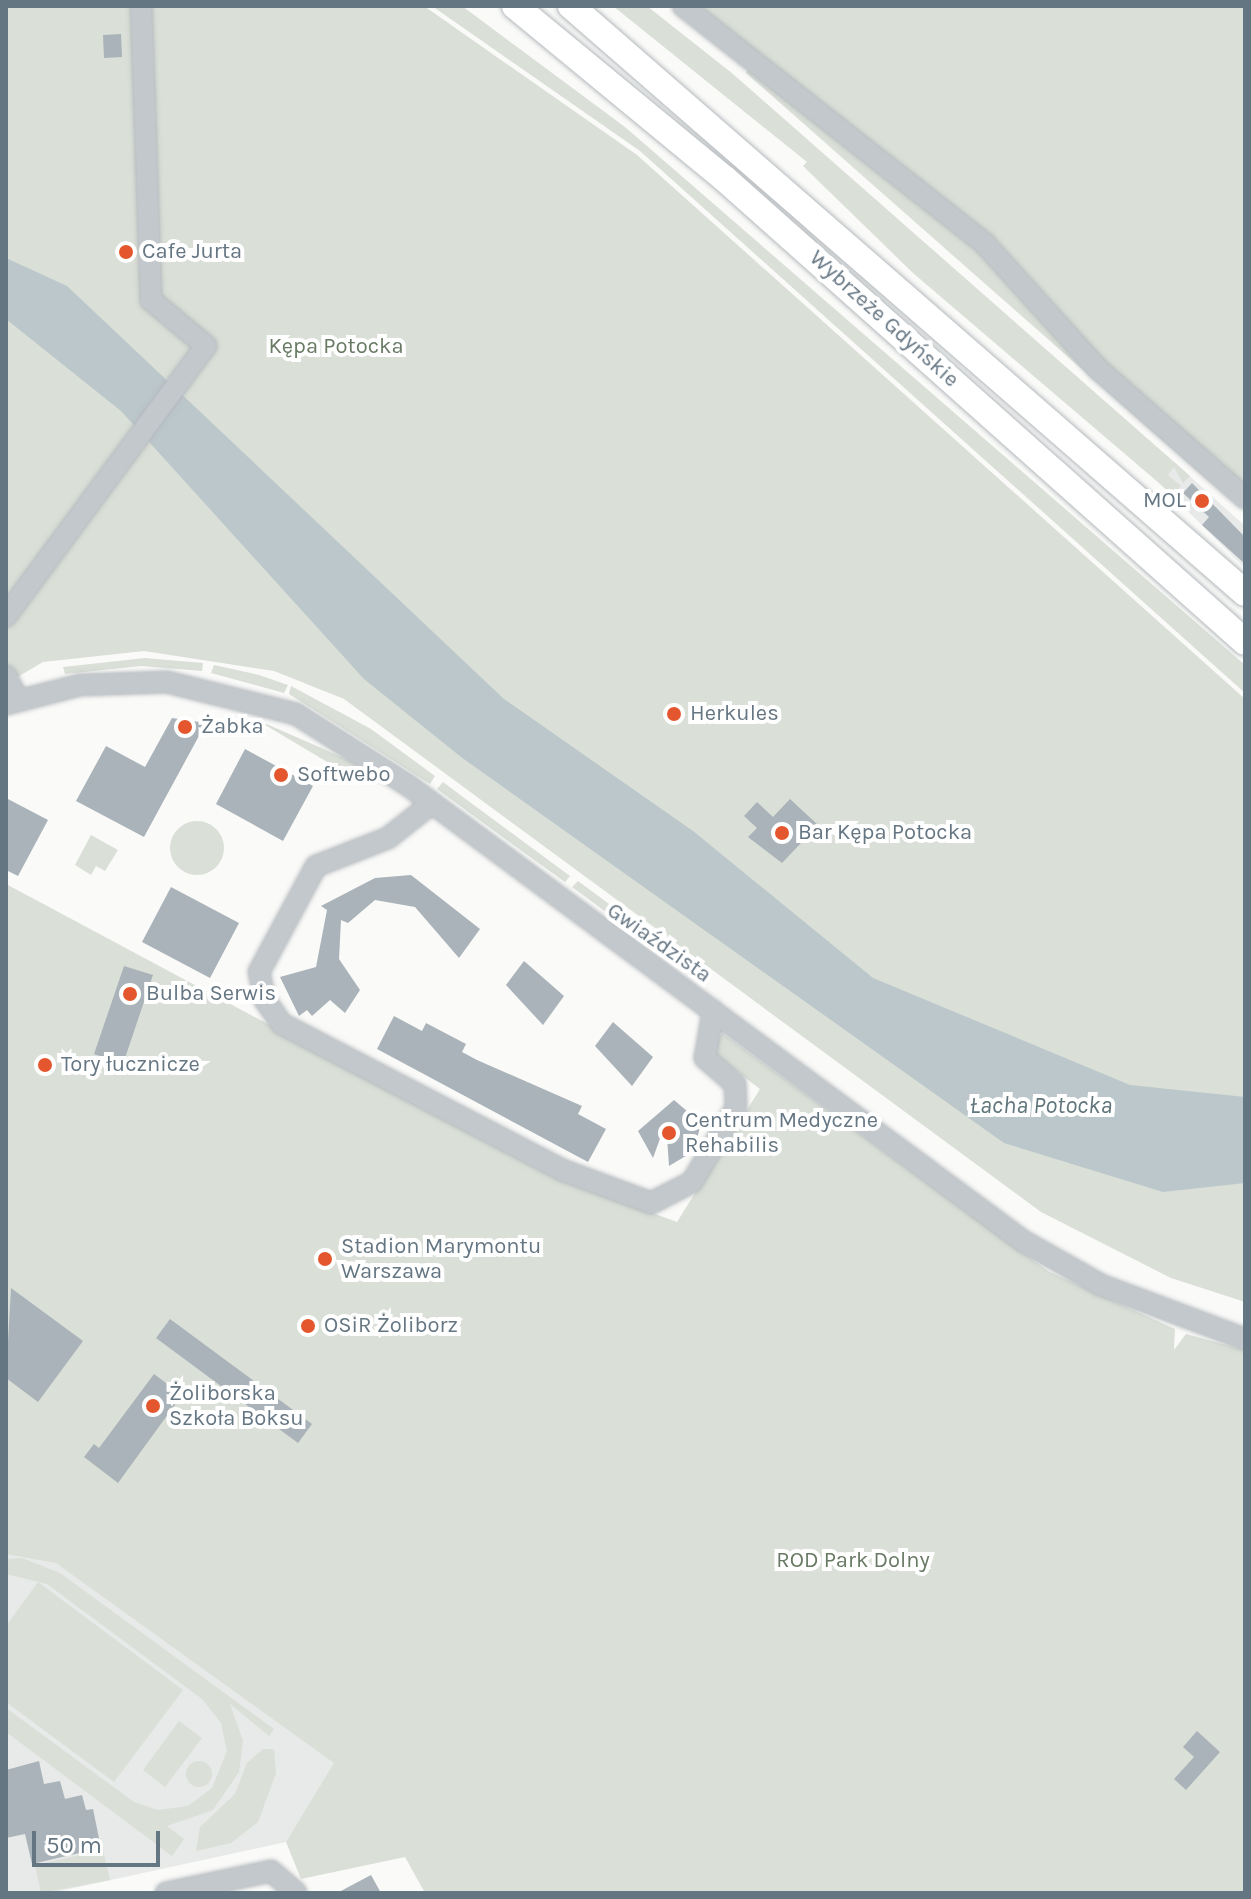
<!DOCTYPE html>
<meta charset="utf-8">
<style>
body{margin:0}
#map{position:relative;width:1251px;height:1899px;overflow:hidden;background:#fafaf8;font-family:Karla,sans-serif}
div>[style]{position:absolute}
.built>*{inset:0;background:#e8e9e9}
.green>*{inset:0;background:#dadfd7}
.round{border-radius:50%}
.water>*{inset:0;background:#bbc7cb}
.building>*{inset:0;background:#aab3b9}
.roads{filter:drop-shadow(0 0 2px #b5babe) drop-shadow(0 0 2px #b5babe)}
.minor>*{height:20px;margin:-10px;padding:0 10px;transform-origin:10px;border-radius:10px;background:#c3c8cc}
.major>*{height:26px;margin:-13px;padding:0 13px;transform-origin:13px;border-radius:13px;background:#fff}
.dots>*{width:22px;height:22px;translate:-50% -50%;box-sizing:border-box;border:4px solid #fff;border-radius:50%}
span{translate:-50% -50%;white-space:nowrap;text-align:center;line-height:1.15;-webkit-text-stroke:8px #fff;paint-order:stroke}
.poi-label{font-size:22px;color:#657683}
.left{translate:0 -50%;text-align:left}
.right{translate:-100% -50%;text-align:right}
.street-label{font-size:22px;color:#657683}
.park-label{font-size:22px;color:#687a64}
.water-label{font-size:24px;color:#60757c;font-style:italic}
.frame{position:absolute;inset:0;border:8px solid #657683;pointer-events:none}
.scale{position:absolute;left:32px;top:1831px;width:128px;height:36px;box-sizing:border-box;border:4px solid #657683;border-top:0;padding-left:10px;font-size:24px;line-height:28px;white-space:nowrap;color:#657683;-webkit-text-stroke:6px #fff;paint-order:stroke}
</style>
<div id="map">
<div class="built">
<i style="clip-path:polygon(1173px 461px,1245px 526px,1245px 568px,1155px 479px)"></i>
<i style="clip-path:polygon(24px 1553px,56px 1563px,105px 1596px,335px 1763px,286px 1842px,51px 1893px,6px 1893px,6px 1554px)"></i>
</div>
<div class="green">
<i style="clip-path:polygon(6px 6px,424px 6px,637px 155px,1245px 699px,1245px 1302px,1171px 1278px,1041px 1212px,344px 699px,274px 671px,144px 651px,43px 662px,14px 679px,6px 663px)"></i>
<i style="clip-path:polygon(432px 6px,462px 6px,625px 127px,1245px 665px,1245px 693px,640px 151px)"></i>
<i style="clip-path:polygon(613px 6px,647px 6px,733px 74px,1190px 476px,1183px 483px,1174px 467px,1168px 475px,1181px 486px,1173px 495px,913px 273px,803px 166px,807px 162px)"></i>
<i style="clip-path:polygon(699px 6px,1245px 6px,1245px 485px,1105px 363px,997px 242px)"></i>
<i style="clip-path:polygon(749px 66px,977px 250px,1091px 374px,1245px 513px,746px 73px)"></i>
<i style="clip-path:polygon(145px 658px,203px 663px,202px 671px,141px 666px,65px 674px,63px 667px)"></i>
<i style="clip-path:polygon(214px 665px,259px 675px,288px 685px,284px 693px,211px 673px)"></i>
<i style="clip-path:polygon(291px 686px,371px 729px,435px 776px,430px 784px,289px 694px)"></i>
<i style="clip-path:polygon(255px 719px,351px 761px,372px 777px,366px 785px)"></i>
<i style="clip-path:polygon(443px 782px,463px 797px,570px 876px,565px 882px,519px 849px,437px 789px)"></i>
<i class="round" style="left:170px;top:821px;width:54px;height:54px"></i>
<i style="clip-path:polygon(91px 835px,118px 850px,105px 871px,96px 866px,91px 875px,75px 865px)"></i>
<i style="clip-path:polygon(578px 881px,647px 932px,640px 937px,572px 887px)"></i>
<i style="clip-path:polygon(6px 884px,554px 1177px,677px 1222px,760px 1089px,710px 1051px,722px 1033px,1048px 1271px,1175px 1329px,1174px 1350px,1186px 1334px,1245px 1350px,1245px 1893px,425px 1893px,405px 1857px,301px 1879px,286px 1842px,334px 1763px,56px 1563px,6px 1554px)"></i>
<i style="clip-path:polygon(22px 1558px,60px 1573px,274px 1729px,269px 1736px,230px 1704px,243px 1741px,239px 1772px,213px 1810px,167px 1826px,184px 1839px,172px 1856px,6px 1732px,6px 1708px,134px 1802px,158px 1810px,188px 1806px,212px 1788px,227px 1751px,221px 1723px,202px 1699px,47px 1584px,6px 1574px,6px 1559px)"></i>
<i style="clip-path:polygon(38px 1582px,183px 1690px,114px 1782px,6px 1702px,6px 1626px)"></i>
<i style="clip-path:polygon(179px 1721px,202px 1738px,165px 1787px,143px 1770px)"></i>
<i style="clip-path:polygon(263px 1749px,274px 1749px,276px 1773px,258px 1822px,231px 1843px,196px 1851px,200px 1827px,235px 1794px,247px 1763px)"></i>
<i class="round" style="left:186px;top:1761px;width:26px;height:26px"></i>
<i style="clip-path:polygon(103px 1850px,110px 1880px,41px 1893px,35px 1865px)"></i>
</div>
<div class="water">
<i style="clip-path:polygon(6px 258px,67px 286px,504px 699px,693px 831px,873px 978px,1130px 1085px,1245px 1097px,1245px 1183px,1163px 1192px,1004px 1143px,461px 757px,364px 679px,121px 411px,6px 319px)"></i>
</div>
<div class="building">
<i style="clip-path:polygon(121px 34px,122px 57px,104px 58px,103px 35px)"></i>
<i class="round" style="left:115px;top:241px;width:22px;height:22px"></i>
<i style="clip-path:polygon(1192px 483px,1245px 537px,1245px 564px,1202px 525px,1209px 517px,1183px 493px)"></i>
<i style="clip-path:polygon(172px 718px,206px 723px,144px 837px,76px 801px,106px 746px,145px 767px)"></i>
<i style="clip-path:polygon(245px 749px,313px 786px,283px 841px,216px 804px)"></i>
<i style="clip-path:polygon(6px 798px,48px 820px,18px 876px,6px 870px)"></i>
<i style="clip-path:polygon(790px 799px,818px 825px,782px 863px,748px 837px,757px 828px,744px 816px,757px 802px,773px 817px)"></i>
<i style="clip-path:polygon(411px 875px,480px 929px,459px 958px,415px 907px,375px 900px,348px 923px,341px 920px,339px 959px,360px 990px,345px 1013px,330px 1000px,312px 1016px,307px 1010px,299px 1016px,280px 977px,316px 967px,327px 910px,321px 906px,375px 878px)"></i>
<i style="clip-path:polygon(171px 887px,239px 923px,210px 978px,142px 942px)"></i>
<i style="clip-path:polygon(524px 961px,564px 996px,543px 1025px,506px 985px)"></i>
<i style="clip-path:polygon(124px 966px,153px 975px,123px 1064px,94px 1054px)"></i>
<i style="clip-path:polygon(394px 1016px,422px 1031px,426px 1023px,466px 1044px,462px 1052px,477px 1060px,582px 1106px,578px 1114px,606px 1129px,588px 1162px,377px 1049px)"></i>
<i style="clip-path:polygon(613px 1022px,653px 1057px,632px 1086px,595px 1046px)"></i>
<i style="clip-path:polygon(674px 1100px,701px 1123px,694px 1151px,669px 1166px,666px 1122px,653px 1158px,638px 1131px)"></i>
<i style="clip-path:polygon(11px 1288px,83px 1341px,38px 1402px,6px 1378px)"></i>
<i style="clip-path:polygon(170px 1319px,312px 1424px,298px 1443px,156px 1338px)"></i>
<i style="clip-path:polygon(154px 1374px,182px 1395px,118px 1483px,84px 1457px,94px 1444px,99px 1448px)"></i>
<i style="clip-path:polygon(1197px 1731px,1220px 1752px,1186px 1790px,1174px 1779px,1194px 1757px,1183px 1747px)"></i>
<i style="clip-path:polygon(39px 1761px,44px 1784px,60px 1781px,65px 1799px,82px 1795px,86px 1810px,93px 1809px,101px 1848px,32px 1864px,25px 1834px,6px 1838px,6px 1770px)"></i>
<i style="clip-path:polygon(371px 1875px,381px 1893px,337px 1893px)"></i>
</div>
<div class="roads">
<div class="minor">
<i style="left:683px;top:6px;width:385px;rotate:38.2deg"></i>
<i style="left:985px;top:244px;width:169px;rotate:47.9deg"></i>
<i style="left:1098px;top:369px;width:196px;rotate:41.3deg"></i>
<i style="left:6px;top:616px;width:336px;rotate:-53.5deg"></i>
<i style="left:206px;top:346px;width:72px;rotate:-140.1deg"></i>
<i style="left:151px;top:300px;width:294px;rotate:-91.9deg"></i>
<i style="left:6px;top:676px;width:28px;rotate:63deg"></i>
<i style="left:6px;top:704px;width:76px;rotate:-14.4deg"></i>
<i style="left:80px;top:685px;width:87px;rotate:-2deg"></i>
<i style="left:167px;top:682px;width:133px;rotate:13.9deg"></i>
<i style="left:296px;top:714px;width:134px;rotate:32.5deg"></i>
<i style="left:409px;top:786px;width:764px;rotate:36.54deg"></i>
<i style="left:1023px;top:1241px;width:90px;rotate:29.4deg"></i>
<i style="left:1101px;top:1285px;width:154px;rotate:20.6deg"></i>
<i style="left:431px;top:804px;width:55px;rotate:141.7deg"></i>
<i style="left:388px;top:838px;width:77px;rotate:158.7deg"></i>
<i style="left:316px;top:866px;width:120px;rotate:118.3deg"></i>
<i style="left:259px;top:972px;width:29px;rotate:78deg"></i>
<i style="left:265px;top:1000px;width:29px;rotate:55deg"></i>
<i style="left:282px;top:1024px;width:316px;rotate:27.5deg"></i>
<i style="left:562px;top:1170px;width:95px;rotate:20.3deg"></i>
<i style="left:651px;top:1203px;width:46px;rotate:-27.1deg"></i>
<i style="left:692px;top:1182px;width:86px;rotate:-59.3deg"></i>
<i style="left:736px;top:1108px;width:24px;rotate:-92deg"></i>
<i style="left:735px;top:1084px;width:40px;rotate:-139deg"></i>
<i style="left:705px;top:1058px;width:48px;rotate:-80.3deg"></i>
<i style="left:166px;top:1893px;width:107px;rotate:-11.8deg"></i>
<i style="left:271px;top:1871px;width:33px;rotate:41deg"></i>
</div>
<div class="major">
<i style="left:515px;top:6px;width:272px;rotate:39.5deg"></i>
<i style="left:725px;top:179px;width:696px;rotate:41.68deg"></i>
<i style="left:571px;top:6px;width:894px;rotate:41.05deg"></i>
</div>
</div>
<div class="dots">
<i style="left:126px;top:252px;background:#e4572e"></i>
<i style="left:1202px;top:501px;background:#e4572e"></i>
<i style="left:674px;top:714px;background:#e4572e"></i>
<i style="left:185px;top:727px;background:#e4572e"></i>
<i style="left:281px;top:775px;background:#e4572e"></i>
<i style="left:782px;top:833px;background:#e4572e"></i>
<i style="left:130px;top:994px;background:#e4572e"></i>
<i style="left:45px;top:1065px;background:#e4572e"></i>
<i style="left:669px;top:1133px;background:#e4572e"></i>
<i style="left:325px;top:1259px;background:#e4572e"></i>
<i style="left:308px;top:1326px;background:#e4572e"></i>
<i style="left:153px;top:1406px;background:#e4572e"></i>
</div>
<div class="poi-label">
<span class="left" style="left:142px;top:252px">Cafe Jurta</span>
<span class="right" style="left:1186px;top:501px">MOL</span>
<span class="left" style="left:690px;top:714px">Herkules</span>
<span class="left" style="left:201px;top:727px">Żabka</span>
<span class="left" style="left:297px;top:775px">Softwebo</span>
<span class="left" style="left:798px;top:833px">Bar Kępa Potocka</span>
<span class="left" style="left:146px;top:994px">Bulba Serwis</span>
<span class="left" style="left:61px;top:1065px">Tory łucznicze</span>
<span class="left" style="left:685px;top:1133px">Centrum Medyczne<br>Rehabilis</span>
<span class="left" style="left:341px;top:1259px">Stadion Marymontu<br>Warszawa</span>
<span class="left" style="left:324px;top:1326px">OSiR Żoliborz</span>
<span class="left" style="left:169px;top:1406px">Żoliborska<br>Szkoła Boksu</span>
</div>
<div class="street-label">
<span style="left:884px;top:319px;rotate:42deg">Wybrzeże Gdyńskie</span>
<span style="left:659px;top:943px;rotate:35deg">Gwiaździsta</span>
</div>
<div class="park-label">
<span style="left:336px;top:347px">Kępa Potocka</span>
<span style="left:853px;top:1561px">ROD Park Dolny</span>
</div>
<div class="water-label">
<span style="left:1041px;top:1106px">Łacha Potocka</span>
</div>
<div class="frame"></div>
<div class="scale">50 m</div>
</div>
